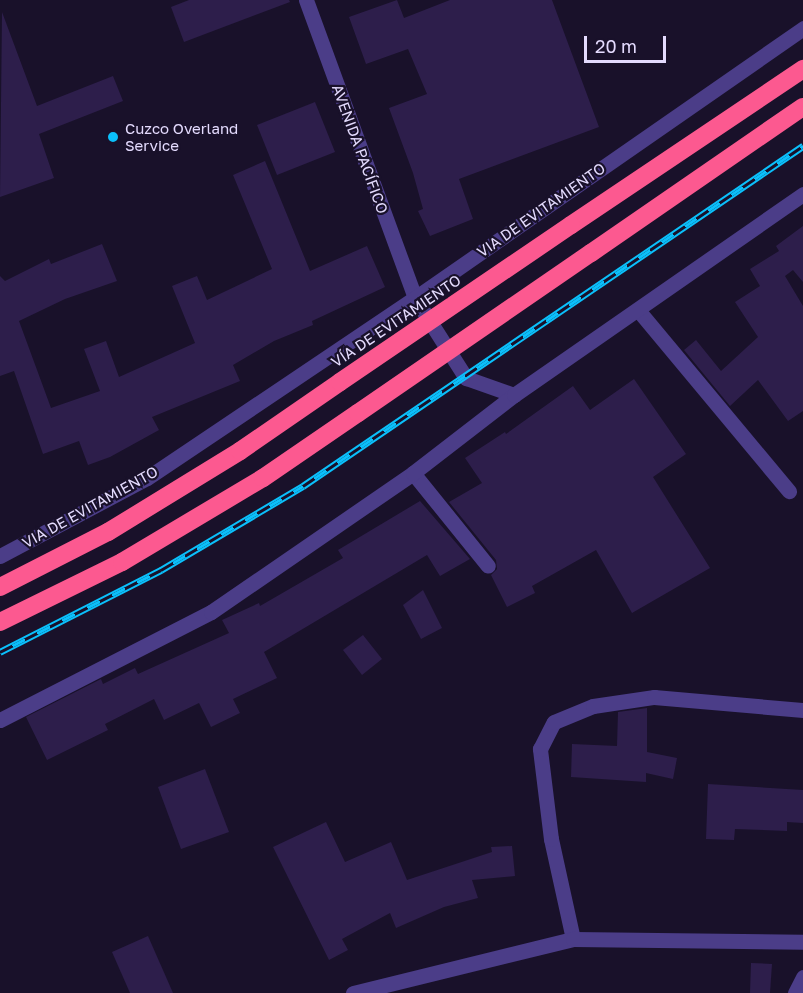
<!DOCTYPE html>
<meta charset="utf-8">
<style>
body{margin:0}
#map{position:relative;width:803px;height:993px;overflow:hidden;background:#19112a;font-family:"Golos Text",sans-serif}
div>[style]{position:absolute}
.building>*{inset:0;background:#2d1e4b}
.street>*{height:15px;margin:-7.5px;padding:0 7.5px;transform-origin:7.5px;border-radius:7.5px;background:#4b3d88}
.highway>*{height:18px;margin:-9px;padding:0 9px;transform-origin:9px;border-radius:9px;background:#fc5990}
.rail>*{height:7px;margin-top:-3.5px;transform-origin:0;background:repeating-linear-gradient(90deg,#19112a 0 14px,#0bc0fb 0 28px);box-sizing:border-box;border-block:2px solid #0bc0fb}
.highway-bridge>*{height:18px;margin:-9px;padding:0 9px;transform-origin:9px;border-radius:9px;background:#fc5990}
.dots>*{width:16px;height:16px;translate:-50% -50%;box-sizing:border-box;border:3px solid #19112a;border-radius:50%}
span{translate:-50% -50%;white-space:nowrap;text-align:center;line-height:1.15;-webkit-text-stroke:4.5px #19112a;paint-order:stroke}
.poi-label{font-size:15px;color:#e4dbfe}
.left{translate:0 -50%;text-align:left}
.street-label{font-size:15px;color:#e4dbfe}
.scale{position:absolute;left:584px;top:36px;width:82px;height:27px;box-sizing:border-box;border:3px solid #e4dbfe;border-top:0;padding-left:8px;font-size:18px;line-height:21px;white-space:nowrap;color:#e4dbfe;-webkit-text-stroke:4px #19112a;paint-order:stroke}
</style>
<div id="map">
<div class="building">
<i style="clip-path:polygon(189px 0,289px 0,290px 2px,184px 42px,171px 7px)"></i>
<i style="clip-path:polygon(397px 0,404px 18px,450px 0,552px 0,599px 127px,459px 179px,473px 219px,430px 236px,418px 211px,423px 209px,413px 173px,389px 108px,427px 94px,408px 49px,366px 64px,349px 17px)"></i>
<i style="clip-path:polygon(2px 12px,37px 106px,113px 76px,123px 101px,39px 134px,54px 178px,0 197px)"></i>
<i style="clip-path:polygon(315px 102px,335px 152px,277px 175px,257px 125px)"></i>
<i style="clip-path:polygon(265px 161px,310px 271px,367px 246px,385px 287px,312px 321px,313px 325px,274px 341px,233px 365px,240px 381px,152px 417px,159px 430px,110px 457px,88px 465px,79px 441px,43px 454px,14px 371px,0 376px,0 276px,5px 281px,49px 259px,51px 264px,102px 244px,117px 281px,65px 299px,19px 321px,51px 408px,100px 391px,84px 349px,106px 341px,119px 377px,195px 343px,172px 286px,197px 276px,207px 300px,272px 269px,233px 175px)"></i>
<i style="clip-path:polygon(803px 226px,803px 282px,793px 270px,785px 276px,803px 306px,803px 411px,788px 421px,758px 380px,730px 406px,684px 350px,696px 340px,721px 371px,758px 337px,735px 302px,760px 286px,750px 269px,779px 251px,776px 246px)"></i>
<i style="clip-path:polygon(634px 379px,686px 454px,653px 477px,710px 568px,632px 613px,596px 550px,532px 586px,535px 593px,507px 607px,491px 575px,497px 569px,496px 560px,449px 502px,482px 483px,465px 458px,505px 432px,506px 434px,573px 386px,590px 410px)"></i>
<i style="clip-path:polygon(420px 501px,470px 559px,440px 576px,427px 555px,264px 652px,277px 678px,233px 699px,240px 713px,211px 727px,199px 703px,164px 720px,154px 699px,105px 724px,108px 730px,47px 760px,26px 717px,101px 679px,103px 684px,135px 668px,138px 674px,229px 633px,222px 620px,259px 603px,260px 606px,343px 558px,338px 550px)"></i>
<i style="clip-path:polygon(423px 590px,442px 628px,421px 639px,403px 605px)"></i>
<i style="clip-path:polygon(363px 635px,382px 659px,362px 675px,343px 650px)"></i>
<i style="clip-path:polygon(647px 708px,647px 752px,677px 758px,673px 779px,646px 773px,646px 782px,571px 777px,572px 744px,617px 746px,618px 712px)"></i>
<i style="clip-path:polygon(205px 769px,229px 832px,181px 849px,158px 787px)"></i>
<i style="clip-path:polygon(708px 784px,803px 790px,803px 823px,787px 822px,787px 831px,735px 829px,734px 840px,706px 839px)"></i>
<i style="clip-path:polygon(326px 822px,345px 862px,391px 842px,407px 880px,492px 852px,491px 847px,512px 846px,515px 876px,472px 880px,478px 898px,444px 907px,396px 928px,390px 913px,342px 939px,348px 950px,329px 960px,273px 847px)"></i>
<i style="clip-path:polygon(148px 936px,173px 993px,130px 993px,112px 952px)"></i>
<i style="clip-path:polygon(751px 963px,772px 964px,770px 993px,750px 993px)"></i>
</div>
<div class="street">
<i style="left:306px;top:0;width:317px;rotate:69.9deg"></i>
<i style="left:415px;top:298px;width:95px;rotate:57.5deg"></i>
<i style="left:466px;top:378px;width:51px;rotate:19.5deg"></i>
<i style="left:638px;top:310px;width:236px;rotate:50.2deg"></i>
<i style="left:413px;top:473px;width:119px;rotate:51.1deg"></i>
<i style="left:0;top:556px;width:166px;rotate:-28deg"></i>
<i style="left:147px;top:478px;width:323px;rotate:-33.9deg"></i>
<i style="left:415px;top:298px;width:473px;rotate:-34.8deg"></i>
<i style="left:0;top:720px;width:237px;rotate:-27.1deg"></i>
<i style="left:211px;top:612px;width:245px;rotate:-34.5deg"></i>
<i style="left:413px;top:473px;width:128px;rotate:-37.7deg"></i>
<i style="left:514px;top:395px;width:352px;rotate:-34.8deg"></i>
<i style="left:573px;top:939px;width:102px;rotate:-102.4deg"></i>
<i style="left:551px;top:839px;width:91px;rotate:-97deg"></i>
<i style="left:540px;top:749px;width:30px;rotate:-63deg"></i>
<i style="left:554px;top:722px;width:42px;rotate:-22.3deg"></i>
<i style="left:593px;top:706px;width:62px;rotate:-8.4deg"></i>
<i style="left:654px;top:697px;width:150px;rotate:5deg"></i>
<i style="left:353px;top:993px;width:227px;rotate:-13.8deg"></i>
<i style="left:573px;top:939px;width:230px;rotate:0.7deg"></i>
<i style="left:795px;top:993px;width:18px;rotate:-63deg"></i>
</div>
<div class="highway">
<i style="left:571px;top:225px;width:280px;rotate:-33.9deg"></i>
<i style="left:591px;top:253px;width:257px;rotate:-34.6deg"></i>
<i style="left:0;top:587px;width:121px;rotate:-27deg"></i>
<i style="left:108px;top:532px;width:155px;rotate:-31.5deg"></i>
<i style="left:240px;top:451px;width:121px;rotate:-34.6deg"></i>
<i style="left:0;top:622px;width:136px;rotate:-26.2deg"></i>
<i style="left:122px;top:562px;width:164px;rotate:-30.8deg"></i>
<i style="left:263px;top:478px;width:115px;rotate:-34.4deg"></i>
</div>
<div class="rail">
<i style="left:0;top:652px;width:181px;rotate:-27deg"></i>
<i style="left:161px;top:570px;width:165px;rotate:-30.6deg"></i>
<i style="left:303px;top:486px;width:605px;rotate:-34.22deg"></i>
</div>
<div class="highway-bridge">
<i style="left:340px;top:382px;width:279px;rotate:-34.2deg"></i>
<i style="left:358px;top:413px;width:283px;rotate:-34.5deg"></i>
</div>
<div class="dots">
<i style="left:113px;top:137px;background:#0bc0fb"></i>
</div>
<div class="poi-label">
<span class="left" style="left:125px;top:137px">Cuzco Overland<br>Service</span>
</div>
<div class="street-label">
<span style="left:360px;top:149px;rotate:70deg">AVENIDA PACÍFICO</span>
<span style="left:541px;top:210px;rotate:-35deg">VIA DE EVITAMIENTO</span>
<span style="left:396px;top:321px;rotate:-34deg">VÍA DE EVITAMIENTO</span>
<span style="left:90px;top:507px;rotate:-29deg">VIA DE EVITAMIENTO</span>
</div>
<div class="scale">20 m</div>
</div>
